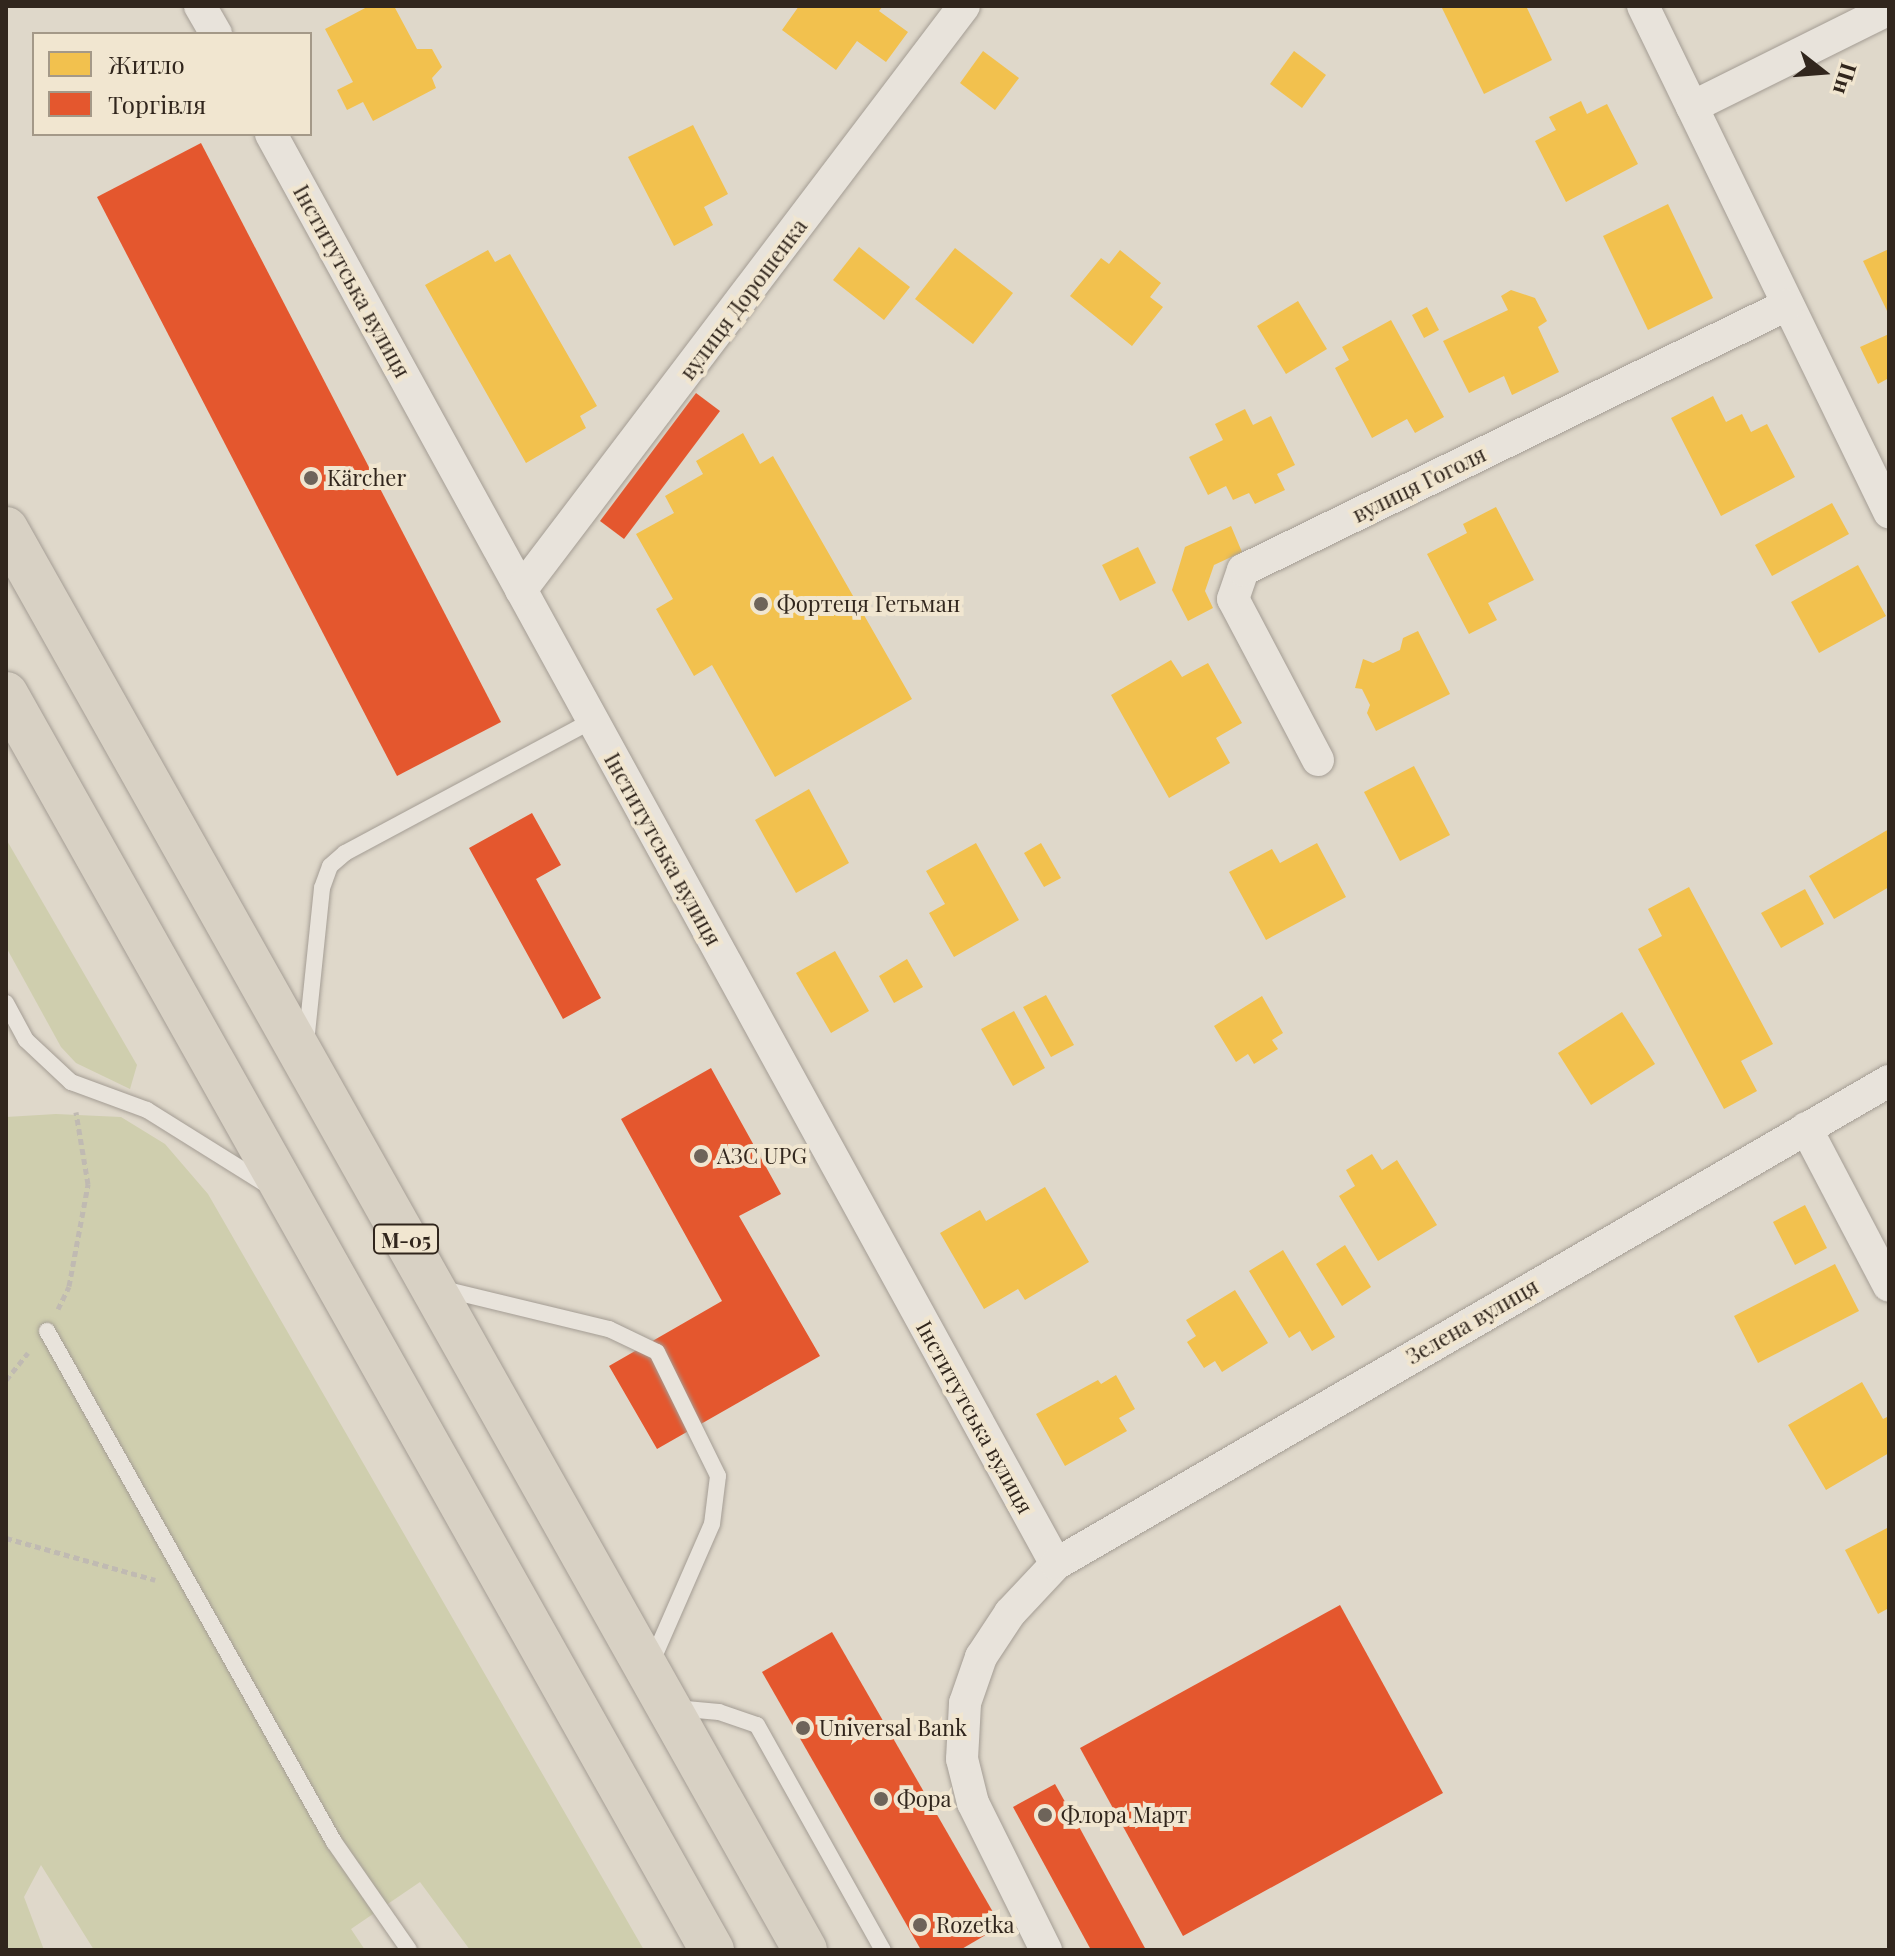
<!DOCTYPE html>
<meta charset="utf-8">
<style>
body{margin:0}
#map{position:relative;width:1895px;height:1956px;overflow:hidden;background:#dfd8ca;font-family:"Playfair Display",serif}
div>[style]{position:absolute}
.green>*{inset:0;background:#cfceae}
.homes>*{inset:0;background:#f2c14e}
.shops>*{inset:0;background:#e4572e}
.path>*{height:5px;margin-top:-2.5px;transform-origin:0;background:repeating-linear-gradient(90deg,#c0bab2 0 6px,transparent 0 10px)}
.roads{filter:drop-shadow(0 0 2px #a49d94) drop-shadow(0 0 2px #a49d94)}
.service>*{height:16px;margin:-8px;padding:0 8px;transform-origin:8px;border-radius:8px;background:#e8e3db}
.minor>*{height:32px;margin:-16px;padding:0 16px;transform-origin:16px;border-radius:16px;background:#e8e3db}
.trunk>*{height:44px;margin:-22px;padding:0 22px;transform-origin:22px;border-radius:22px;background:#d8d1c4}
.dots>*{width:22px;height:22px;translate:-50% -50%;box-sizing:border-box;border:4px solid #f1e6d0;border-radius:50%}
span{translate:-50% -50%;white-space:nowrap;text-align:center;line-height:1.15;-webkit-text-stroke:8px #f1e6d0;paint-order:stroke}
.shield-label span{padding:2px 6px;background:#f1e6d0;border:2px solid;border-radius:6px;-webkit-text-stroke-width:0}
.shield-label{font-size:20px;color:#31261d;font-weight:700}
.street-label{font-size:22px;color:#31261d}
.poi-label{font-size:22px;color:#31261d}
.left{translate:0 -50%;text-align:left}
.frame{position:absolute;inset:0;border:8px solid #31261d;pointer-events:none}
.legend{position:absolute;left:32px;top:32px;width:280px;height:104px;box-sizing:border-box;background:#f1e6d0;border:2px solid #a49988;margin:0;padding:10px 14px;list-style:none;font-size:24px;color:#31261d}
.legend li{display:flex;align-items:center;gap:16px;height:40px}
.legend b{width:40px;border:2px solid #a49988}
.north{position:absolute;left:1783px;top:32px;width:80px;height:80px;-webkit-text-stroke:6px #f1e6d0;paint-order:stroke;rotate:107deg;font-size:22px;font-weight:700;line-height:32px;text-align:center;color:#31261d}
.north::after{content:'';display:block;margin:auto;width:28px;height:36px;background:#31261d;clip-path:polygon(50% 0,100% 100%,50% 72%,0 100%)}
</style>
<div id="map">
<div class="green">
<i style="clip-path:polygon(6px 839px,137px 1065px,130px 1089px,76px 1063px,61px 1047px,6px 947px)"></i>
<i style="clip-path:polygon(56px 1114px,121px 1117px,165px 1144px,208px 1194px,644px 1950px,470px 1950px,420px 1882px,351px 1929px,365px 1950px,94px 1950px,41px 1865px,24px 1897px,44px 1950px,6px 1950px,6px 1117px)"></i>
</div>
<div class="homes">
<i style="clip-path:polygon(369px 6px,394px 6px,417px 49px,432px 49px,442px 67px,432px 78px,436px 88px,373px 121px,363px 102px,347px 110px,337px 90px,353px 82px,325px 29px)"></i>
<i style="clip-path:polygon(799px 6px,883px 6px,879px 11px,908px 32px,886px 62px,857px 41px,836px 70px,782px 30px)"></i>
<i style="clip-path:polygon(1441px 6px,1526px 6px,1552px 60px,1484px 94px)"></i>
<i style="clip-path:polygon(983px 51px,1019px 78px,995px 110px,960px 83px)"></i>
<i style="clip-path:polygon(1294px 51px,1326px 75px,1302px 108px,1270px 84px)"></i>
<i style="clip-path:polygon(1581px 101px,1587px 114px,1607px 104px,1638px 164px,1566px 202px,1535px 141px,1556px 130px,1549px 117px)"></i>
<i style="clip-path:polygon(693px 125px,728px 194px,704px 207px,713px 225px,674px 246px,628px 157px)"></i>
<i style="clip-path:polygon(1668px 204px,1713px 298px,1648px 330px,1603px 236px)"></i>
<i style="clip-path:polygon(859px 247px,910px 287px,884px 320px,833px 280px)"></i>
<i style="clip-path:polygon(955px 248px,1013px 293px,973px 344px,915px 299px)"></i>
<i style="clip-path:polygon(1889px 249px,1889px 315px,1863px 261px)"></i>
<i style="clip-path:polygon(488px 250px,495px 262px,510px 254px,597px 406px,580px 416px,586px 428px,526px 463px,425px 285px)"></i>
<i style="clip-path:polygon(1120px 250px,1161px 283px,1150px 297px,1163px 307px,1132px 346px,1070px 296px,1101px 258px,1109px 264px)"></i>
<i style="clip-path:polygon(1511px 290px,1535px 298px,1547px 321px,1538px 327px,1559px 372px,1512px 395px,1504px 376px,1469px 393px,1443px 341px,1508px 310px,1501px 296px)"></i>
<i style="clip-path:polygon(1298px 301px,1327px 349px,1286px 374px,1257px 326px)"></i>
<i style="clip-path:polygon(1427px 307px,1439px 330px,1424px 338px,1412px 315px)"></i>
<i style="clip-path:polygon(1391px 320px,1444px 417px,1415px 433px,1407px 419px,1372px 438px,1335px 368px,1349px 360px,1342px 347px)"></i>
<i style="clip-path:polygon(1889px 334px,1889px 378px,1878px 384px,1860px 347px)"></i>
<i style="clip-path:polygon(1713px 396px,1726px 422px,1742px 414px,1751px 432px,1767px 424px,1795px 477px,1721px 516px,1671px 418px)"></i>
<i style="clip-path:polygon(1245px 409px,1253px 425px,1271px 416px,1295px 465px,1277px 474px,1285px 490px,1255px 504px,1249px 493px,1233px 500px,1226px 486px,1208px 495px,1189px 457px,1223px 440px,1215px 424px)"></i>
<i style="clip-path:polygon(743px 433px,760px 464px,773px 456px,912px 699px,775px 777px,712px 665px,694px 676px,656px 609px,673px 599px,636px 534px,674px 513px,665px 496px,703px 474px,696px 461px)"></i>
<i style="clip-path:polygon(1832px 503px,1849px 534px,1772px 576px,1755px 545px)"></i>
<i style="clip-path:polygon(1496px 507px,1534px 580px,1488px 603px,1497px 620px,1469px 634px,1427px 554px,1467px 533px,1463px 524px)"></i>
<i style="clip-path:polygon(1231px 526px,1242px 552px,1214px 565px,1205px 591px,1213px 608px,1188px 621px,1172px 590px,1185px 547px)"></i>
<i style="clip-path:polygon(1138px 547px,1156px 583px,1120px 601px,1102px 565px)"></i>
<i style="clip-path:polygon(1858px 565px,1886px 616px,1819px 653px,1791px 602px)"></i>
<i style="clip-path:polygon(1418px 631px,1450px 694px,1376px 731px,1367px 713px,1370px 705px,1362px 689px,1355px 688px,1363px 659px,1373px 663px,1400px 650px,1403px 638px)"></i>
<i style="clip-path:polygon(1171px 660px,1182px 677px,1208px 663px,1242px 723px,1216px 738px,1230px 763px,1169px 798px,1111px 695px)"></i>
<i style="clip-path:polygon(1414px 766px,1450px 835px,1400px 861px,1364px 792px)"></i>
<i style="clip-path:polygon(809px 789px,849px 863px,796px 893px,755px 820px)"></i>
<i style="clip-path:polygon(1889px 829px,1889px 887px,1834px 919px,1809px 876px)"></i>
<i style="clip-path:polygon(976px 843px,1019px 920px,954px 957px,929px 913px,945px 904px,926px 871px)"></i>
<i style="clip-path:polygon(1041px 843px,1061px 878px,1044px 887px,1024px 853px)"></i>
<i style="clip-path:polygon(1317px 843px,1346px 897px,1266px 940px,1229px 872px,1272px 849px,1280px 863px)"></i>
<i style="clip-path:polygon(1689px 887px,1773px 1044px,1741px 1061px,1757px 1091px,1724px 1109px,1638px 949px,1662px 936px,1648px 909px)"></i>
<i style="clip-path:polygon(1805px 889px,1824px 924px,1781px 948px,1761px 913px)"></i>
<i style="clip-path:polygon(835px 951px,869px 1011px,831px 1033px,796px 973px)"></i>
<i style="clip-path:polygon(907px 959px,923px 987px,894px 1003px,879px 976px)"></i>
<i style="clip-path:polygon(1046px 995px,1074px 1045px,1051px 1057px,1023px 1007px)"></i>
<i style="clip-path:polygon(1262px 996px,1283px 1033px,1272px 1040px,1278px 1049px,1254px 1064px,1248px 1054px,1236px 1062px,1214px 1026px)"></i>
<i style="clip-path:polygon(1014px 1011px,1045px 1068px,1013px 1086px,981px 1029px)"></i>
<i style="clip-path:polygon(1622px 1012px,1655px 1064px,1591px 1105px,1558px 1053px)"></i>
<i style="clip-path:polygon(1372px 1154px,1382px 1170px,1397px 1160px,1437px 1225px,1378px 1261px,1339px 1196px,1355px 1186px,1346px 1170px)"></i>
<i style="clip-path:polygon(1045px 1187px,1089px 1262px,1025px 1300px,1018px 1289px,984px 1309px,940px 1233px,980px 1210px,986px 1221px)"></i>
<i style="clip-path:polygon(1805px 1205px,1827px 1248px,1795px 1265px,1773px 1222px)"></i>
<i style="clip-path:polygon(1345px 1245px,1371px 1287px,1342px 1306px,1316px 1264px)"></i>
<i style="clip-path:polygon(1283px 1250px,1335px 1337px,1312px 1351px,1300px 1331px,1289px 1338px,1249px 1271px)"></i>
<i style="clip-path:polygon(1835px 1264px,1859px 1311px,1758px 1363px,1734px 1316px)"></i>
<i style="clip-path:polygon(1235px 1290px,1268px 1343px,1222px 1372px,1215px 1361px,1204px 1368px,1187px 1342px,1196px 1336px,1186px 1320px)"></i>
<i style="clip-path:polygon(1116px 1375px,1135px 1409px,1119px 1418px,1127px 1431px,1065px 1466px,1036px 1414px,1098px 1380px,1101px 1384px)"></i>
<i style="clip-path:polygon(1862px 1382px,1883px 1419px,1889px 1416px,1889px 1453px,1826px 1490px,1788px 1425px)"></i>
<i style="clip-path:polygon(1889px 1527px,1889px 1608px,1878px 1614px,1845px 1550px)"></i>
</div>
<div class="shops">
<i style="clip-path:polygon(201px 143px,501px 722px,397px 776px,97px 197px)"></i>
<i style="clip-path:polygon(696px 393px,720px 411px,624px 539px,600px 521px)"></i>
<i style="clip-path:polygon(532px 813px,561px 865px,536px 879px,601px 998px,563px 1019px,469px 848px)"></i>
<i style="clip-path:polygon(711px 1068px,781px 1194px,739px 1216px,820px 1356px,657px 1449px,609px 1366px,722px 1301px,621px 1119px)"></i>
<i style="clip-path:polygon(1340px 1605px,1443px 1793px,1183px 1936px,1080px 1748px)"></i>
<i style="clip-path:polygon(832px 1632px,1001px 1926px,960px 1950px,921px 1950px,762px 1672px)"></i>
<i style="clip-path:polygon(1055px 1784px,1077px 1823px,1146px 1950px,1091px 1950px,1013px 1807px)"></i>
</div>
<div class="path">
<i style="left:58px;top:1309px;width:25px;rotate:-64deg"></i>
<i style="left:69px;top:1286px;width:104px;rotate:-79.4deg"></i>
<i style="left:88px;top:1184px;width:73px;rotate:-99.5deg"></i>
<i style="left:6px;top:1380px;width:35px;rotate:-51deg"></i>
<i style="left:6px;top:1538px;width:155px;rotate:15.7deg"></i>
</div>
<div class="roads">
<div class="service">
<i style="left:6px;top:1003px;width:42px;rotate:61.6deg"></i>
<i style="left:26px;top:1040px;width:62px;rotate:43deg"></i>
<i style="left:71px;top:1082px;width:81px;rotate:20.2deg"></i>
<i style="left:147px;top:1110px;width:142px;rotate:32deg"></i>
<i style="left:306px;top:1043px;width:156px;rotate:-84.1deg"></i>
<i style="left:322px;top:888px;width:23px;rotate:-70deg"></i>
<i style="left:330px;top:866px;width:20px;rotate:-41deg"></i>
<i style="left:345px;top:853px;width:281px;rotate:-28.2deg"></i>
<i style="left:439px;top:1288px;width:175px;rotate:13.6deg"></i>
<i style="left:609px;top:1329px;width:53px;rotate:25.6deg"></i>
<i style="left:657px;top:1352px;width:138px;rotate:63.8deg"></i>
<i style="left:718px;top:1476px;width:48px;rotate:97.1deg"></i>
<i style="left:712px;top:1524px;width:155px;rotate:113.6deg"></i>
<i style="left:47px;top:1331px;width:586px;rotate:60.68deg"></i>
<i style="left:334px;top:1842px;width:131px;rotate:55.2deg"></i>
<i style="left:675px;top:1708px;width:44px;rotate:5.2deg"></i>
<i style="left:719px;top:1712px;width:40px;rotate:18.9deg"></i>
<i style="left:757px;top:1725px;width:258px;rotate:60.8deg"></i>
</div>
<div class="minor">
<i style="left:200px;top:6px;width:32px;rotate:60deg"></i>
<i style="left:1643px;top:6px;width:563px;rotate:64.07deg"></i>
<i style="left:1692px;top:107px;width:220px;rotate:-26.4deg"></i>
<i style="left:271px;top:134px;width:1631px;rotate:61.24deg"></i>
<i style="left:521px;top:590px;width:733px;rotate:-52.82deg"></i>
<i style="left:1318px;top:760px;width:182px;rotate:-117.8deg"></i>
<i style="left:1233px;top:599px;width:31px;rotate:-71deg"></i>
<i style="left:1243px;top:570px;width:605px;rotate:-25.97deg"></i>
<i style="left:1806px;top:1128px;width:178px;rotate:62.3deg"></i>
<i style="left:1046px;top:1950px;width:164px;rotate:-116.4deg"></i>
<i style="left:973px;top:1803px;width:45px;rotate:-104deg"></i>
<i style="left:962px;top:1759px;width:56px;rotate:-86.9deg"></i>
<i style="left:965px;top:1703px;width:49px;rotate:-70.8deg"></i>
<i style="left:981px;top:1657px;width:53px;rotate:-56.6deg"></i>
<i style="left:1010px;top:1613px;width:67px;rotate:-46.8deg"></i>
<i style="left:1056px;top:1564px;width:963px;rotate:-30.11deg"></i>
</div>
<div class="trunk">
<i style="left:6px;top:529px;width:1630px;rotate:60.65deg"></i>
<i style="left:6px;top:694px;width:1441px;rotate:60.66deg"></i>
</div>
</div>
<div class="dots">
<i style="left:311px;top:478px;background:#6e645a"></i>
<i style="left:761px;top:604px;background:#6e645a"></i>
<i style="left:701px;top:1156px;background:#6e645a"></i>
<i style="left:803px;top:1728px;background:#6e645a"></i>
<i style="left:881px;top:1799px;background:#6e645a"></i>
<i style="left:1045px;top:1815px;background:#6e645a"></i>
<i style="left:920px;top:1925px;background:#6e645a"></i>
</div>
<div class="shield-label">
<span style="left:406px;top:1239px">М-05</span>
</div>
<div class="street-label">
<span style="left:352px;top:281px;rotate:61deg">Інститутська вулиця</span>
<span style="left:743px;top:299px;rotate:-53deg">вулиця Дорошенка</span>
<span style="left:1419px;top:484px;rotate:-26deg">вулиця Гоголя</span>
<span style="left:663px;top:849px;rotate:61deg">Інститутська вулиця</span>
<span style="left:1472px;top:1321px;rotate:-30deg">Зелена вулиця</span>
<span style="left:975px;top:1417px;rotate:61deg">Інститутська вулиця</span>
</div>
<div class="poi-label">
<span class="left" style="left:327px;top:478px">Kärcher</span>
<span class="left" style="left:777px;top:604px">Фортеця Гетьман</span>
<span class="left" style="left:717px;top:1156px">АЗС UPG</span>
<span class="left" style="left:819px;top:1728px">Universal Bank</span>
<span class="left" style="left:897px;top:1799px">Фора</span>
<span class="left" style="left:1061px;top:1815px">Флора Март</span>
<span class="left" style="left:936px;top:1925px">Rozetka</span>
</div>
<div class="frame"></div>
<ul class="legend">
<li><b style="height:22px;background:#f2c14e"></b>Житло</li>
<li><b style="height:22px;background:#e4572e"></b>Торгівля</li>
</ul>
<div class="north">Пн</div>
</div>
